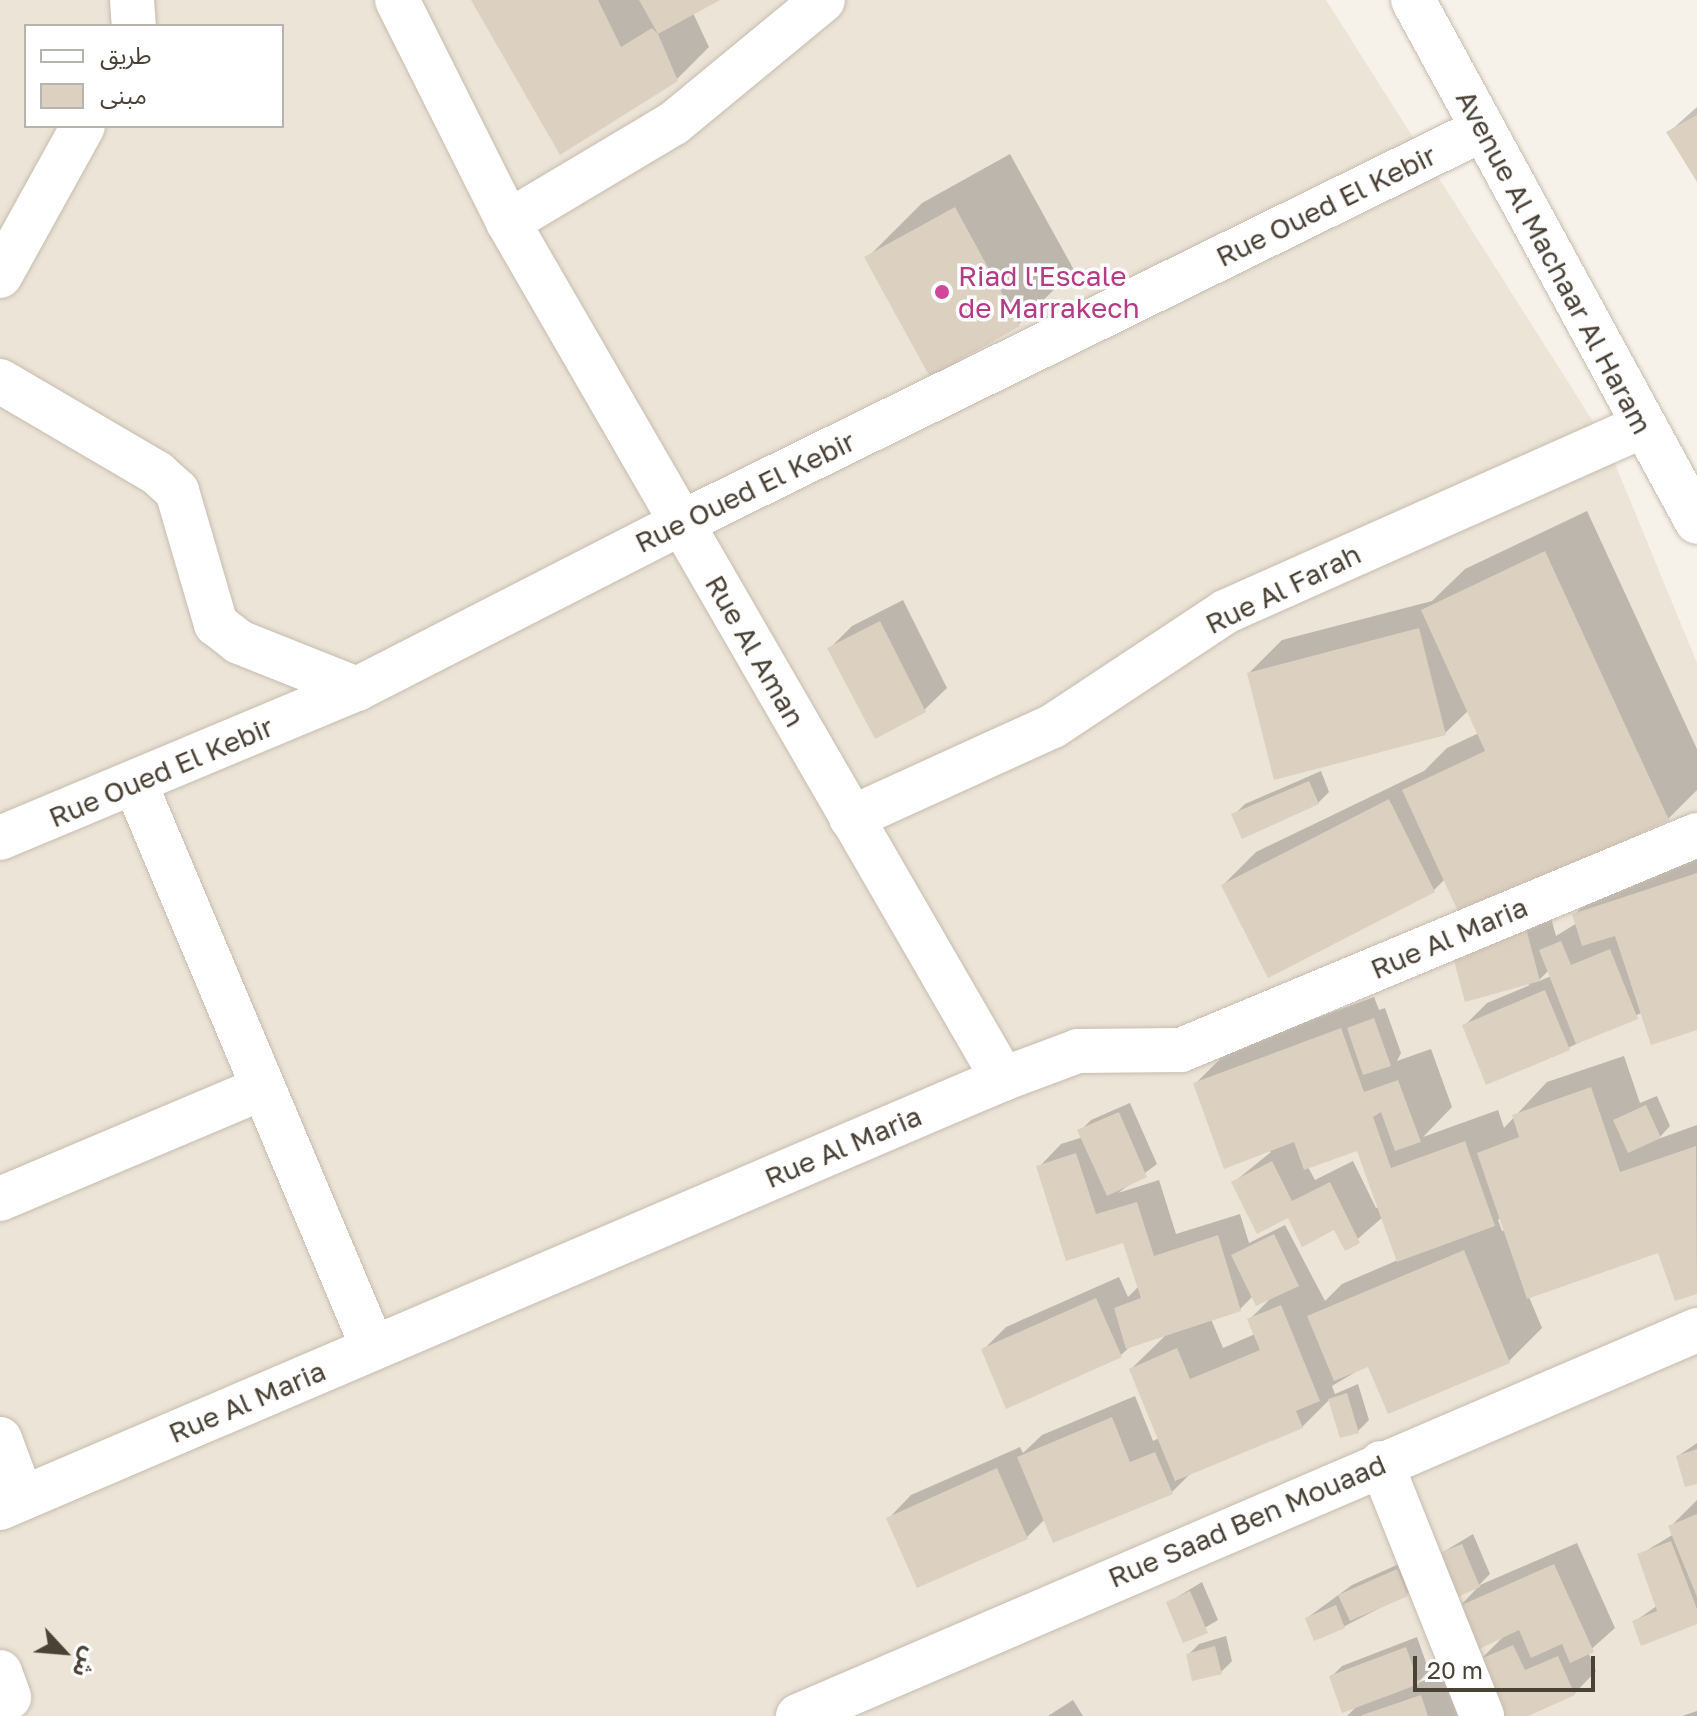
<!DOCTYPE html>
<meta charset="utf-8">
<style>
body{margin:0}
#map{position:relative;width:1697px;height:1716px;overflow:hidden;background:#f6f2ea;font-family:"Golos Text","Noto Sans Arabic",sans-serif}
div>[style]{position:absolute}
.residential>*{inset:0;background:#ebe4d7}
.shadow>*{inset:0;background:#0003}
.building>*{inset:0;background:#dcd0c0}
.roads{filter:drop-shadow(0 0 2px #c6bcae) drop-shadow(0 0 2px #c6bcae)}
.minor>*{height:44px;margin:-22px;padding:0 22px;transform-origin:22px;border-radius:22px;background:#fff}
.dots>*{width:22px;height:22px;translate:-50% -50%;box-sizing:border-box;border:4px solid #fff;border-radius:50%}
span{translate:-50% -50%;white-space:nowrap;text-align:center;line-height:1.15;-webkit-text-stroke:7px #fff;paint-order:stroke}
.street-label{font-size:28px;color:#4b4236}
.hotel-label{font-size:28px;color:#b23c85}
.left{translate:0 -50%;text-align:left}
.legend{position:absolute;left:24px;top:24px;width:260px;height:104px;box-sizing:border-box;background:#fff;border:2px solid #b7b3af;margin:0;padding:10px 14px;list-style:none;font-size:24px;color:#4b4236}
.legend li{display:flex;align-items:center;gap:16px;height:40px}
.legend b{width:40px;border:2px solid #b7b3af}
.north{position:absolute;left:24px;top:1612px;width:80px;height:80px;-webkit-text-stroke:6px #fff;paint-order:stroke;rotate:116deg;font-size:22px;font-weight:700;line-height:32px;text-align:center;color:#4b4236}
.north::after{content:'';display:block;margin:auto;width:28px;height:36px;background:#4b4236;clip-path:polygon(50% 0,100% 100%,50% 72%,0 100%)}
.scale{position:absolute;left:1413px;top:1656px;width:182px;height:36px;box-sizing:border-box;border:4px solid #4b4236;border-top:0;padding-left:10px;font-size:24px;line-height:28px;white-space:nowrap;color:#4b4236;-webkit-text-stroke:6px #fff;paint-order:stroke}
</style>
<div id="map">
<div class="residential">
<i style="clip-path:polygon(evenodd,0 0,1326px 0,1606px 442px,1697px 663px,1697px 1716px,0 1716px,0 0,26px 26px,282px 26px,282px 126px,26px 126px,26px 26px)"></i>
</div>
<div class="shadow">
<i style="clip-path:polygon(473px 0,716px 0,693px 13px,709px 47px,676px 80px)"></i>
<i style="clip-path:polygon(1697px 107px,1697px 178px,1669px 132px)"></i>
<i style="clip-path:polygon(1010px 154px,1074px 270px,1019px 324px,867px 258px,922px 203px)"></i>
<i style="clip-path:polygon(1587px 511px,1697px 749px,1697px 790px,1668px 819px,1445px 879px,1434px 890px,1269px 976px,1223px 885px,1256px 852px,1424px 771px,1447px 748px,1479px 733px,1469px 710px,1445px 733px,1249px 673px,1282px 640px,1432px 601px,1465px 569px)"></i>
<i style="clip-path:polygon(903px 600px,947px 688px,924px 710px,830px 648px,852px 626px)"></i>
<i style="clip-path:polygon(1321px 771px,1329px 792px,1318px 803px,1234px 815px,1245px 804px)"></i>
<i style="clip-path:polygon(evenodd,1697px 852px,1697px 1028px,1643px 1012px,1568px 1048px,1464px 1026px,1487px 1003px,1530px 985px,1453px 950px,1548px 907px,1556px 936px,1577px 923px,1574px 915px,1607px 882px,1697px 852px,1549px 970px,1551px 976px,1537px 982px,1549px 970px)"></i>
<i style="clip-path:polygon(evenodd,1374px 997px,1379px 1010px,1385px 1008px,1401px 1053px,1397px 1061px,1431px 1049px,1452px 1107px,1423px 1137px,1498px 1110px,1504px 1128px,1547px 1082px,1624px 1056px,1640px 1103px,1657px 1096px,1670px 1126px,1658px 1139px,1697px 1125px,1697px 1291px,1676px 1299px,1660px 1251px,1529px 1297px,1542px 1328px,1509px 1361px,1369px 1364px,1332px 1386px,1335px 1394px,1358px 1384px,1369px 1420px,1358px 1431px,1341px 1436px,1330px 1399px,1302px 1427px,1192px 1472px,1172px 1492px,1045px 1519px,1027px 1537px,889px 1518px,911px 1495px,1020px 1447px,1023px 1453px,1042px 1435px,1135px 1396px,1153px 1441px,1159px 1438px,1131px 1369px,1168px 1333px,1132px 1345px,1121px 1355px,983px 1350px,1006px 1327px,1119px 1277px,1128px 1297px,1139px 1286px,1125px 1240px,1039px 1167px,1061px 1144px,1083px 1137px,1080px 1131px,1091px 1120px,1130px 1103px,1157px 1164px,1118px 1193px,1159px 1180px,1176px 1234px,1240px 1214px,1249px 1243px,1285px 1225px,1325px 1301px,1342px 1284px,1398px 1260px,1383px 1217px,1346px 1249px,1335px 1227px,1288px 1215px,1234px 1182px,1271px 1152px,1196px 1083px,1229px 1050px,1374px 997px,1358px 1149px,1379px 1207px,1376px 1208px,1353px 1161px,1315px 1180px,1308px 1167px,1358px 1149px,1374px 997px,1501px 1217px,1505px 1230px,1502px 1231px,1498px 1220px,1501px 1217px,1374px 997px,1253px 1296px,1272px 1297px,1249px 1320px,1255px 1334px,1223px 1348px,1211px 1319px,1240px 1309px,1253px 1296px)"></i>
<i style="clip-path:polygon(1697px 1443px,1697px 1482px,1678px 1456px)"></i>
<i style="clip-path:polygon(1697px 1500px,1697px 1622px,1634px 1622px,1658px 1605px,1639px 1555px,1674px 1534px,1671px 1526px)"></i>
<i style="clip-path:polygon(1473px 1534px,1490px 1574px,1479px 1585px,1435px 1557px)"></i>
<i style="clip-path:polygon(1577px 1543px,1615px 1628px,1588px 1652px,1596px 1671px,1574px 1694px,1523px 1716px,1479px 1661px,1505px 1635px,1458px 1608px,1480px 1585px)"></i>
<i style="clip-path:polygon(1408px 1560px,1418px 1583px,1407px 1594px,1343px 1627px,1307px 1618px,1352px 1585px)"></i>
<i style="clip-path:polygon(1202px 1582px,1218px 1620px,1184px 1640px,1169px 1602px)"></i>
<i style="clip-path:polygon(1226px 1636px,1232px 1661px,1221px 1672px,1188px 1655px,1199px 1644px)"></i>
<i style="clip-path:polygon(1417px 1637px,1429px 1671px,1417px 1683px,1444px 1674px,1458px 1716px,1347px 1716px,1358px 1705px,1331px 1677px,1342px 1666px)"></i>
<i style="clip-path:polygon(1073px 1700px,1083px 1716px,1048px 1716px)"></i>
<i style="clip-path:polygon(1697px 1711px,1697px 1716px,1682px 1716px)"></i>
</div>
<div class="building">
<i style="clip-path:polygon(471px 0,598px 0,621px 47px,652px 28px,658px 34px,639px 0,720px 0,658px 34px,678px 81px,560px 155px)"></i>
<i style="clip-path:polygon(1697px 115px,1697px 182px,1666px 132px)"></i>
<i style="clip-path:polygon(955px 207px,1020px 326px,930px 377px,864px 257px)"></i>
<i style="clip-path:polygon(1545px 551px,1669px 820px,1461px 918px,1402px 790px,1485px 751px,1421px 610px)"></i>
<i style="clip-path:polygon(880px 621px,926px 712px,875px 739px,827px 648px)"></i>
<i style="clip-path:polygon(1419px 628px,1446px 735px,1274px 780px,1247px 673px)"></i>
<i style="clip-path:polygon(1309px 781px,1319px 804px,1242px 839px,1231px 814px)"></i>
<i style="clip-path:polygon(1389px 799px,1435px 892px,1268px 978px,1221px 885px)"></i>
<i style="clip-path:polygon(1697px 873px,1697px 1030px,1651px 1045px,1615px 936px,1582px 946px,1572px 914px)"></i>
<i style="clip-path:polygon(1526px 928px,1540px 981px,1465px 1002px,1451px 949px)"></i>
<i style="clip-path:polygon(1561px 941px,1571px 965px,1610px 949px,1638px 1019px,1576px 1044px,1539px 950px)"></i>
<i style="clip-path:polygon(1545px 990px,1570px 1050px,1486px 1085px,1462px 1025px)"></i>
<i style="clip-path:polygon(1374px 1018px,1391px 1066px,1363px 1075px,1347px 1028px)"></i>
<i style="clip-path:polygon(1341px 1028px,1364px 1092px,1398px 1080px,1421px 1142px,1395px 1151px,1381px 1112px,1373px 1117px,1391px 1168px,1465px 1141px,1495px 1226px,1397px 1262px,1357px 1151px,1304px 1170px,1294px 1142px,1224px 1169px,1193px 1083px)"></i>
<i style="clip-path:polygon(1591px 1087px,1620px 1172px,1696px 1146px,1697px 1294px,1675px 1301px,1658px 1253px,1527px 1299px,1477px 1153px,1519px 1137px,1512px 1115px)"></i>
<i style="clip-path:polygon(1646px 1105px,1661px 1138px,1628px 1153px,1613px 1120px)"></i>
<i style="clip-path:polygon(1119px 1112px,1147px 1177px,1107px 1196px,1077px 1130px)"></i>
<i style="clip-path:polygon(1076px 1153px,1096px 1214px,1137px 1202px,1154px 1256px,1218px 1235px,1241px 1311px,1126px 1349px,1114px 1308px,1141px 1298px,1123px 1243px,1066px 1261px,1036px 1166px)"></i>
<i style="clip-path:polygon(1272px 1161px,1292px 1201px,1330px 1182px,1360px 1243px,1345px 1251px,1334px 1230px,1302px 1247px,1288px 1218px,1257px 1234px,1231px 1182px)"></i>
<i style="clip-path:polygon(1274px 1234px,1299px 1286px,1256px 1306px,1231px 1255px)"></i>
<i style="clip-path:polygon(1464px 1250px,1510px 1363px,1388px 1414px,1368px 1367px,1334px 1381px,1307px 1316px)"></i>
<i style="clip-path:polygon(1096px 1298px,1122px 1357px,1006px 1409px,981px 1349px)"></i>
<i style="clip-path:polygon(1281px 1305px,1320px 1401px,1296px 1411px,1303px 1428px,1175px 1481px,1129px 1369px,1177px 1348px,1190px 1379px,1260px 1350px,1247px 1319px)"></i>
<i style="clip-path:polygon(1347px 1393px,1359px 1433px,1340px 1438px,1328px 1399px)"></i>
<i style="clip-path:polygon(1112px 1417px,1130px 1462px,1155px 1452px,1173px 1494px,1053px 1543px,1017px 1457px)"></i>
<i style="clip-path:polygon(1697px 1449px,1697px 1484px,1685px 1487px,1676px 1456px)"></i>
<i style="clip-path:polygon(997px 1468px,1028px 1539px,917px 1588px,886px 1518px)"></i>
<i style="clip-path:polygon(1697px 1514px,1697px 1597px,1668px 1526px)"></i>
<i style="clip-path:polygon(1671px 1541px,1697px 1609px,1697px 1624px,1641px 1646px,1632px 1621px,1657px 1611px,1637px 1554px)"></i>
<i style="clip-path:polygon(1462px 1544px,1480px 1587px,1451px 1600px,1432px 1556px)"></i>
<i style="clip-path:polygon(1554px 1564px,1594px 1652px,1570px 1663px,1562px 1644px,1531px 1658px,1519px 1630px,1475px 1651px,1455px 1608px)"></i>
<i style="clip-path:polygon(1397px 1569px,1408px 1596px,1350px 1621px,1338px 1595px)"></i>
<i style="clip-path:polygon(1190px 1591px,1208px 1633px,1183px 1643px,1166px 1602px)"></i>
<i style="clip-path:polygon(1336px 1605px,1345px 1628px,1314px 1641px,1305px 1618px)"></i>
<i style="clip-path:polygon(1513px 1645px,1525px 1670px,1558px 1656px,1575px 1695px,1528px 1716px,1500px 1716px,1476px 1661px)"></i>
<i style="clip-path:polygon(1215px 1646px,1222px 1674px,1192px 1681px,1186px 1654px)"></i>
<i style="clip-path:polygon(1406px 1647px,1419px 1684px,1342px 1713px,1329px 1676px)"></i>
<i style="clip-path:polygon(1421px 1695px,1428px 1716px,1362px 1716px,1362px 1715px)"></i>
</div>
<div class="roads">
<div class="minor">
<i style="left:132px;top:0;width:26px;rotate:86deg"></i>
<i style="left:397px;top:0;width:248px;rotate:63.4deg"></i>
<i style="left:508px;top:222px;width:990px;rotate:59.99deg"></i>
<i style="left:1413px;top:0;width:594px;rotate:61.45deg"></i>
<i style="left:508px;top:222px;width:193px;rotate:-30.8deg"></i>
<i style="left:674px;top:123px;width:193px;rotate:-39.5deg"></i>
<i style="left:0;top:276px;width:171px;rotate:-61deg"></i>
<i style="left:0;top:381px;width:182px;rotate:30.4deg"></i>
<i style="left:157px;top:473px;width:27px;rotate:42deg"></i>
<i style="left:177px;top:491px;width:139px;rotate:73.7deg"></i>
<i style="left:216px;top:624px;width:29px;rotate:38deg"></i>
<i style="left:239px;top:642px;width:127px;rotate:21.7deg"></i>
<i style="left:135px;top:783px;width:613px;rotate:67.16deg"></i>
<i style="left:851px;top:818px;width:222px;rotate:-24.5deg"></i>
<i style="left:1053px;top:726px;width:206px;rotate:-33.5deg"></i>
<i style="left:1225px;top:612px;width:457px;rotate:-24deg"></i>
<i style="left:0;top:838px;width:387px;rotate:-22.7deg"></i>
<i style="left:357px;top:689px;width:364px;rotate:-27.1deg"></i>
<i style="left:681px;top:523px;width:894px;rotate:-26.16deg"></i>
<i style="left:0;top:1199px;width:285px;rotate:-22.9deg"></i>
<i style="left:0;top:1439px;width:63px;rotate:69.6deg"></i>
<i style="left:1381px;top:1463px;width:272px;rotate:68.2deg"></i>
<i style="left:0;top:1508px;width:1091px;rotate:-23.16deg"></i>
<i style="left:1003px;top:1079px;width:80px;rotate:-20.5deg"></i>
<i style="left:1078px;top:1051px;width:103px;rotate:-0.6deg"></i>
<i style="left:1181px;top:1050px;width:559px;rotate:-22.62deg"></i>
<i style="left:0;top:1672px;width:27px;rotate:70deg"></i>
<i style="left:798px;top:1716px;width:978px;rotate:-23.24deg"></i>
</div>
</div>
<div class="dots">
<i style="left:942px;top:292px;background:#d1479c"></i>
</div>
<div class="street-label">
<span style="left:1326px;top:206px;rotate:-26deg">Rue Oued El Kebir</span>
<span style="left:1554px;top:262px;rotate:62deg">Avenue Al Machaar Al Haram</span>
<span style="left:745px;top:492px;rotate:-26deg">Rue Oued El Kebir</span>
<span style="left:1283px;top:589px;rotate:-26deg">Rue Al Farah</span>
<span style="left:755px;top:651px;rotate:60deg">Rue Al Aman</span>
<span style="left:161px;top:772px;rotate:-23deg">Rue Oued El Kebir</span>
<span style="left:1449px;top:938px;rotate:-23deg">Rue Al Maria</span>
<span style="left:843px;top:1147px;rotate:-23deg">Rue Al Maria</span>
<span style="left:247px;top:1402px;rotate:-23deg">Rue Al Maria</span>
<span style="left:1247px;top:1521px;rotate:-23deg">Rue Saad Ben Mouaad</span>
</div>
<div class="hotel-label">
<span class="left" style="left:958px;top:292px">Riad l'Escale<br>de Marrakech</span>
</div>
<ul class="legend">
<li><b style="height:10px;background:#fff"></b>طريق</li>
<li><b style="height:22px;background:#dcd0c0"></b>مبنى</li>
</ul>
<div class="north">ش</div>
<div class="scale">20 m</div>
</div>
